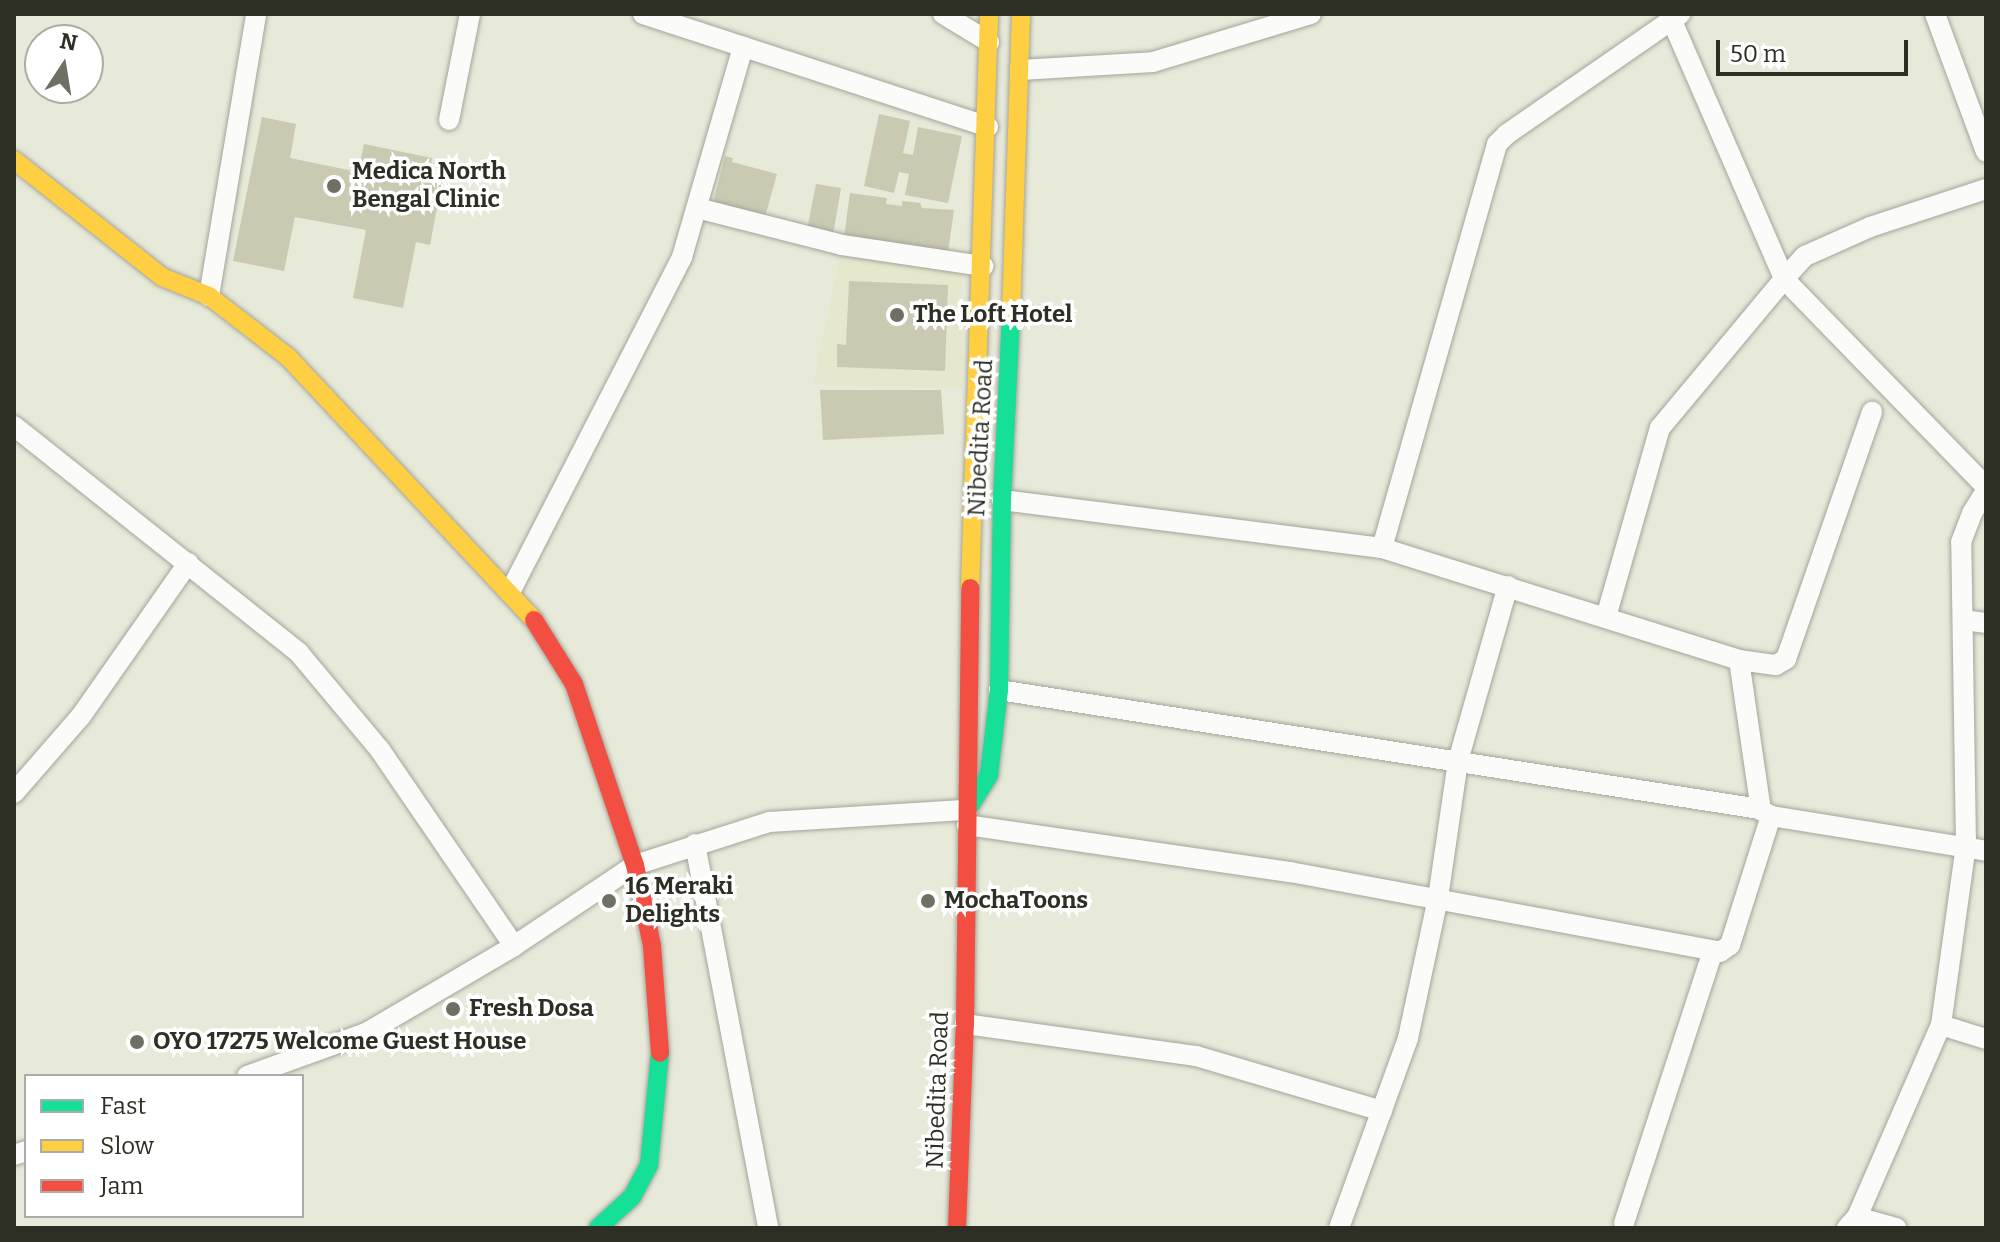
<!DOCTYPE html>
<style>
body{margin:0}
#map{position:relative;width:2000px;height:1242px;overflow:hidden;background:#e7e9d9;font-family:Bitter,serif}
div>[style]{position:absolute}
.built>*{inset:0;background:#e6e8cd}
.building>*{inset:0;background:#c9cab1}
.roads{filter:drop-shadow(0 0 2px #a4a599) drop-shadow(0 0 2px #a4a599)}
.street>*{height:20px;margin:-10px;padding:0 10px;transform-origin:10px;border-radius:10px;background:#fbfcf9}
.fast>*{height:18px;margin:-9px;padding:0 9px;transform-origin:9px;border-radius:9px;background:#16e098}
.slow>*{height:18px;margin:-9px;padding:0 9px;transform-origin:9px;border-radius:9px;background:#ffcf43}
.jam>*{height:18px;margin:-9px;padding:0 9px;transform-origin:9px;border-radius:9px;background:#f24e42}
.dots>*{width:22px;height:22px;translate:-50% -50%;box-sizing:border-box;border:4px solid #fff;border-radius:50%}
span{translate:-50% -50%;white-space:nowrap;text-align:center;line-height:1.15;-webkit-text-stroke:7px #fff;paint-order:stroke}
.poi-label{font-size:24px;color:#2e2f24;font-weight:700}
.left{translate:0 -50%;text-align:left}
.street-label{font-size:24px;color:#2e2f24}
.frame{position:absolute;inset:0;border:16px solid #2e2f24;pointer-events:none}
.legend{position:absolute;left:24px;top:1074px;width:280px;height:144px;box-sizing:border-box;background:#fff;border:2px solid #abaca7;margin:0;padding:10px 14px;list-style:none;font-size:24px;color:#2e2f24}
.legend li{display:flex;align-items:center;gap:16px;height:40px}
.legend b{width:40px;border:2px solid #abaca7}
.north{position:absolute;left:24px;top:24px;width:80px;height:80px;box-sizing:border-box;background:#fff;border:2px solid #abaca7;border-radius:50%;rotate:12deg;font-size:22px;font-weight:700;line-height:32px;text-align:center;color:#2e2f24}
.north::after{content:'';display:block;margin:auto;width:28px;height:36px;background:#6f7063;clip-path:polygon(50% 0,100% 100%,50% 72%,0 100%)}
.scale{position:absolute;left:1716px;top:40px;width:192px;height:36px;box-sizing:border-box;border:4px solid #2e2f24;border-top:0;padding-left:10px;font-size:24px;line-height:28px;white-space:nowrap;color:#2e2f24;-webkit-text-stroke:6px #fff;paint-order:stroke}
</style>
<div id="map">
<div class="built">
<i style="clip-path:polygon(841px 253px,961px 272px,963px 389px,813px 384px)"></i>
</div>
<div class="building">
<i style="clip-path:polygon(879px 114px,910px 121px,903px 153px,913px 155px,918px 127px,962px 136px,948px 203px,905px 195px,909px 174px,899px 172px,894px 193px,864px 186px)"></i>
<i style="clip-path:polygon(262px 117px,296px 124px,290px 158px,358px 172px,364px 144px,432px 158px,428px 178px,442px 181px,430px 245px,416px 242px,403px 308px,353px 298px,366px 230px,295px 217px,284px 271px,233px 261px)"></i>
<i style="clip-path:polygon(725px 156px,733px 158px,732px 162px,777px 174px,765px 217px,713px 203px)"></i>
<i style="clip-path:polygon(816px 184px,841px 188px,833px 235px,807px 230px)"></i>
<i style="clip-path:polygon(850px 193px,887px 198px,886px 204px,902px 206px,902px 201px,920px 203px,922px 208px,954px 210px,948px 252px,844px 237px)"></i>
<i style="clip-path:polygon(849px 281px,948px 285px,945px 371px,837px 367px,837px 344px,846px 345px)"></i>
<i style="clip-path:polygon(820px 390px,941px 390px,944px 434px,823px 440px)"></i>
</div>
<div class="roads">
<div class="street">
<i style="left:643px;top:14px;width:363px;rotate:18.1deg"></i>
<i style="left:943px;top:14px;width:54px;rotate:31.3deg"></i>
<i style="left:1669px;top:14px;width:289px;rotate:66.5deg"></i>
<i style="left:1784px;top:279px;width:290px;rotate:45.8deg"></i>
<i style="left:1935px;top:14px;width:147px;rotate:69.7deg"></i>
<i style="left:1020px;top:70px;width:133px;rotate:-3.4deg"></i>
<i style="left:1153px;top:62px;width:165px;rotate:-16.9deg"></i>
<i style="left:449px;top:120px;width:108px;rotate:-78.8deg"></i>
<i style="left:697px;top:208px;width:150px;rotate:14.3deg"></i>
<i style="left:842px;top:245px;width:143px;rotate:8.5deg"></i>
<i style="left:209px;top:296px;width:286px;rotate:-80.5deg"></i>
<i style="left:14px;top:426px;width:364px;rotate:38.5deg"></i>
<i style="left:299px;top:653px;width:126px;rotate:50.1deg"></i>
<i style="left:380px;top:750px;width:237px;rotate:55.6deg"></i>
<i style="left:1002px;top:500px;width:383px;rotate:7.2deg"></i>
<i style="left:1382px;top:548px;width:374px;rotate:17.4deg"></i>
<i style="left:1739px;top:660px;width:37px;rotate:8deg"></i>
<i style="left:1776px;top:665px;width:12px;rotate:-31deg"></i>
<i style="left:1786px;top:659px;width:262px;rotate:-70.8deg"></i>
<i style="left:1382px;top:548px;width:420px;rotate:-74.1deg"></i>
<i style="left:1497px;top:144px;width:14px;rotate:-45deg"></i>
<i style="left:1507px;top:134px;width:211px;rotate:-34.7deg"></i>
<i style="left:510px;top:592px;width:377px;rotate:-62.8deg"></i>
<i style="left:682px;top:257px;width:219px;rotate:-73.8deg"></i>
<i style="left:1606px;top:617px;width:197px;rotate:-74.1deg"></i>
<i style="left:1660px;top:428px;width:194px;rotate:-50.2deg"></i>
<i style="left:1784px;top:279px;width:31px;rotate:-48deg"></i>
<i style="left:1805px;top:256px;width:71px;rotate:-24deg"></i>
<i style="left:1870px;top:227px;width:122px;rotate:-18.1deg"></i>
<i style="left:1964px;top:620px;width:22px;rotate:8deg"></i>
<i style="left:1739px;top:660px;width:152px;rotate:81.7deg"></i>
<i style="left:1761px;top:810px;width:12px;rotate:31deg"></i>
<i style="left:1771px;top:816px;width:218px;rotate:9.2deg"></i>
<i style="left:999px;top:690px;width:770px;rotate:8.89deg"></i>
<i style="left:14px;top:793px;width:102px;rotate:-49deg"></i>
<i style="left:81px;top:716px;width:187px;rotate:-55deg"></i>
<i style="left:967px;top:825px;width:326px;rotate:8.3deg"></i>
<i style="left:1290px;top:872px;width:437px;rotate:10.5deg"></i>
<i style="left:1720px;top:952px;width:12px;rotate:-35deg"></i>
<i style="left:1730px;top:945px;width:135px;rotate:-72.4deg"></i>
<i style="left:695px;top:844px;width:391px;rotate:79.2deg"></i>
<i style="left:965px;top:1024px;width:233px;rotate:7.9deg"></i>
<i style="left:1196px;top:1056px;width:194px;rotate:16.5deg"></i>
<i style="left:1941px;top:1025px;width:47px;rotate:17.3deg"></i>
<i style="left:247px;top:1076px;width:127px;rotate:-19.9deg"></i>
<i style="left:366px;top:1033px;width:172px;rotate:-30.4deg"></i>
<i style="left:514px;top:946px;width:146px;rotate:-33.8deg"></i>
<i style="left:635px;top:865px;width:141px;rotate:-17.8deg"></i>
<i style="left:769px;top:822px;width:199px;rotate:-3.5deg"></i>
<i style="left:14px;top:1155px;width:13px;rotate:-18deg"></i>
<i style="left:1624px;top:1223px;width:286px;rotate:-71.9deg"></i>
<i style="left:1339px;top:1228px;width:202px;rotate:-70deg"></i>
<i style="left:1408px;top:1038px;width:143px;rotate:-77.9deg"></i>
<i style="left:1438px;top:898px;width:138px;rotate:-81.7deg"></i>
<i style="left:1458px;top:761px;width:182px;rotate:-74.1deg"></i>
<i style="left:1847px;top:1228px;width:15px;rotate:-48deg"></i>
<i style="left:1857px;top:1217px;width:210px;rotate:-66.4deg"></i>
<i style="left:1941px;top:1025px;width:182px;rotate:-82.1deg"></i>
<i style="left:1966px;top:845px;width:303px;rotate:-90.9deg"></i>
<i style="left:1961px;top:542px;width:31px;rotate:-69deg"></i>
<i style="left:1972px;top:513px;width:26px;rotate:-58deg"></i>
<i style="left:1854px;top:1228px;width:11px;rotate:-75deg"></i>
<i style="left:1857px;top:1217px;width:41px;rotate:15.8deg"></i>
</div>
<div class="fast">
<i style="left:968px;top:809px;width:40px;rotate:-58deg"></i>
<i style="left:989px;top:775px;width:86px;rotate:-83.3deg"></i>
<i style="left:999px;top:690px;width:190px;rotate:-89.1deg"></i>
<i style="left:1002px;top:500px;width:185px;rotate:-87.2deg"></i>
<i style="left:598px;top:1228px;width:46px;rotate:-42.4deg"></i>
<i style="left:632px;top:1197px;width:36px;rotate:-62deg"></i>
<i style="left:649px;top:1165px;width:113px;rotate:-84.4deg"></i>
</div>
<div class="slow">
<i style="left:14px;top:160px;width:189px;rotate:38.3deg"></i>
<i style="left:162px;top:277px;width:51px;rotate:22deg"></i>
<i style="left:209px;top:296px;width:100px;rotate:37.7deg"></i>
<i style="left:288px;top:357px;width:360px;rotate:46.9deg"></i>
<i style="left:1011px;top:315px;width:301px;rotate:-88.1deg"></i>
<i style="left:970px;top:588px;width:574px;rotate:-88.1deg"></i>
</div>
<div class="jam">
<i style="left:534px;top:620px;width:75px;rotate:58deg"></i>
<i style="left:574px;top:684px;width:191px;rotate:71.4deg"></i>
<i style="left:635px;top:865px;width:83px;rotate:78.1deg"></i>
<i style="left:652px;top:946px;width:107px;rotate:85.7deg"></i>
<i style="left:957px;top:1228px;width:204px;rotate:-87.8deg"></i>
<i style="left:965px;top:1024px;width:436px;rotate:-89.3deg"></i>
</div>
</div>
<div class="dots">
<i style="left:334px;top:186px;background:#6f7063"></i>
<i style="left:897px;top:315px;background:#6f7063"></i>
<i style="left:609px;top:901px;background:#6f7063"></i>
<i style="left:928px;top:901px;background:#6f7063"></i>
<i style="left:453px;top:1009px;background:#6f7063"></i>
<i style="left:137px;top:1042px;background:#6f7063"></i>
</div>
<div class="poi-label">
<span class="left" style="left:352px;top:186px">Medica North<br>Bengal Clinic</span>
<span class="left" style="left:913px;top:315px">The Loft Hotel</span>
<span class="left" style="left:625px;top:901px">16 Meraki<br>Delights</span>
<span class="left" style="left:944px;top:901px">MochaToons</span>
<span class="left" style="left:469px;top:1009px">Fresh Dosa</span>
<span class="left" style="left:153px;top:1042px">OYO 17275 Welcome Guest House</span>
</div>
<div class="street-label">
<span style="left:981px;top:438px;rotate:-87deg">Nibedita Road</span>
<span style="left:938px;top:1090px;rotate:-88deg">Nibedita Road</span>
</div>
<div class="frame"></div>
<ul class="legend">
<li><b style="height:10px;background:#16e098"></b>Fast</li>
<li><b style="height:10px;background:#ffcf43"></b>Slow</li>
<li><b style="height:10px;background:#f24e42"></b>Jam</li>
</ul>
<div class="north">N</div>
<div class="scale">50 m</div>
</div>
